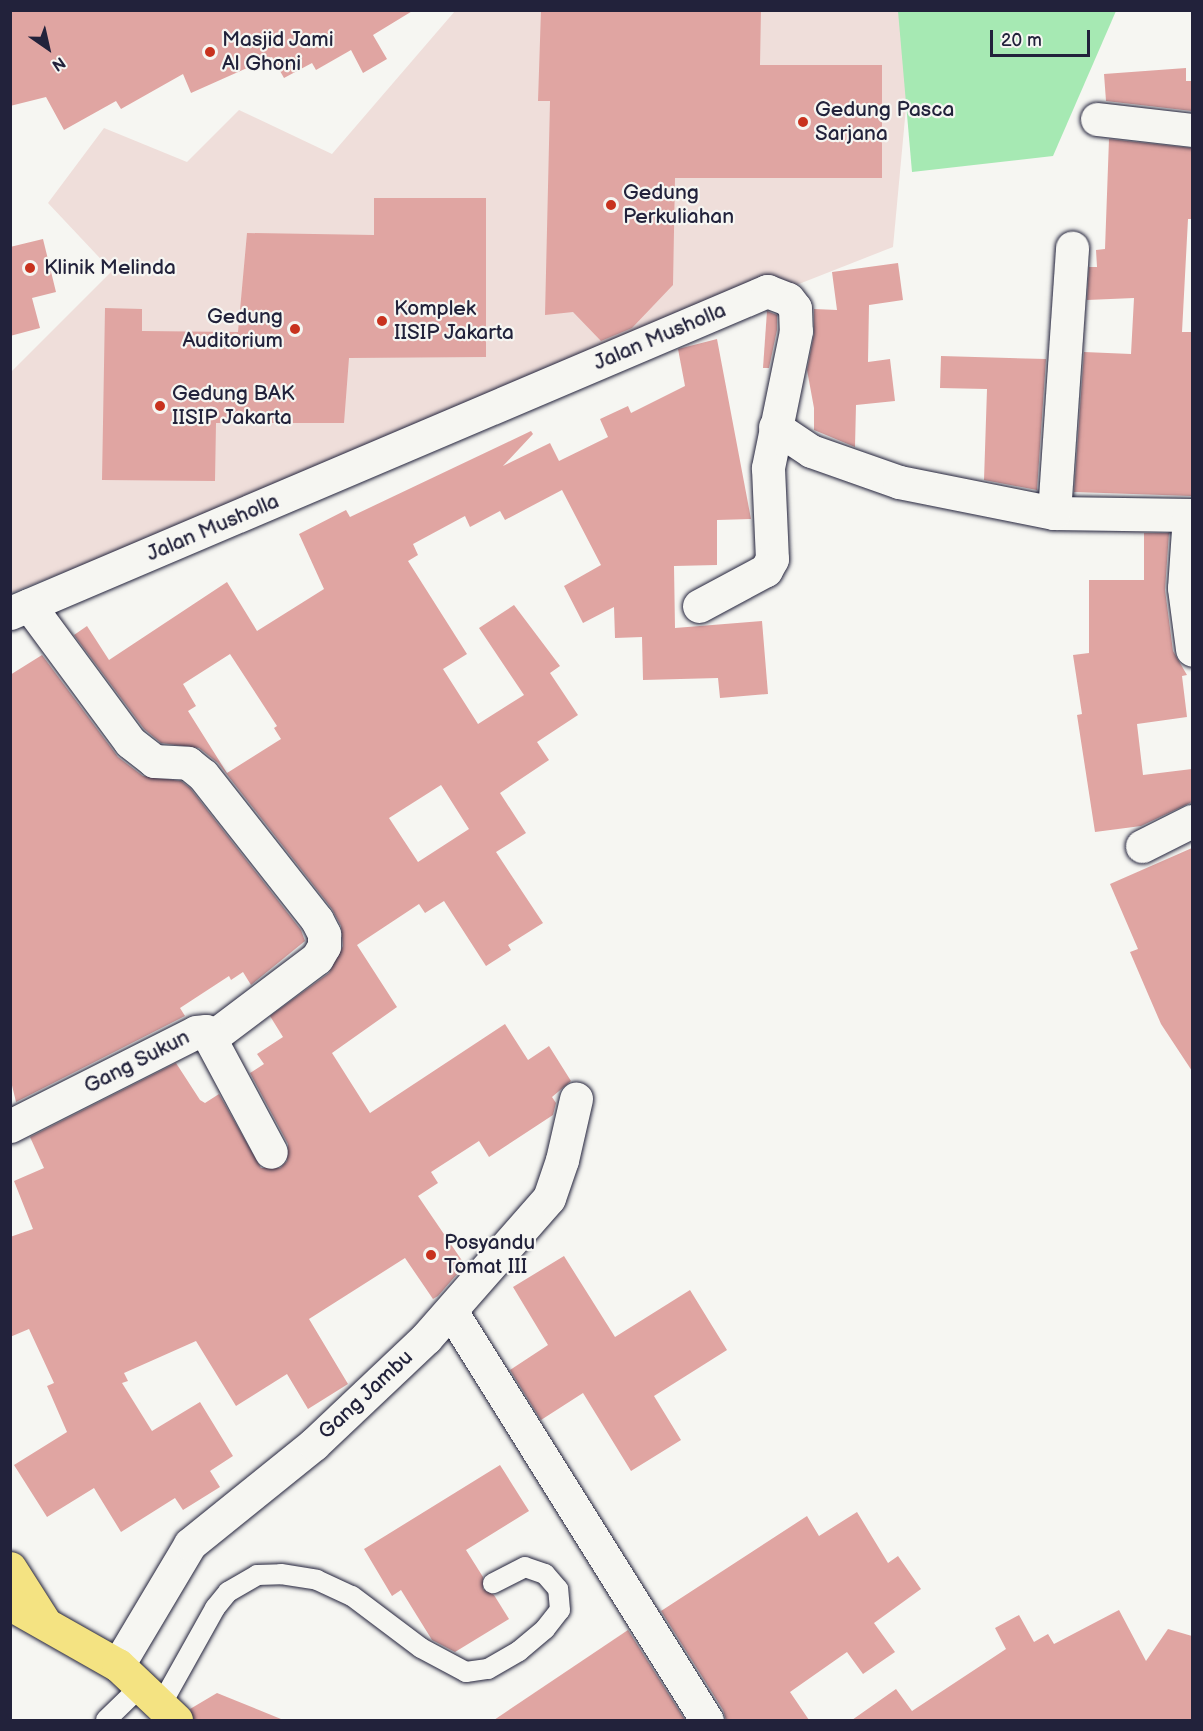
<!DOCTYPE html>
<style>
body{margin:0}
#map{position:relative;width:1203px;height:1731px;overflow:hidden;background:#f6f6f2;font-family:"Balsamiq Sans",sans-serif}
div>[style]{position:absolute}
.built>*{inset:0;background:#efdeda}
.green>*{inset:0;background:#a6e9b3}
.building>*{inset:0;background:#e0a5a2}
.roads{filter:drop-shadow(0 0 2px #22223b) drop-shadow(0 0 2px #22223b)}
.service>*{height:20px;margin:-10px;padding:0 10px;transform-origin:10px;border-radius:10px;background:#f6f6f2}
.minor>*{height:33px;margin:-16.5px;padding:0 16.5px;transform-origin:16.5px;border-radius:16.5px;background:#f6f6f2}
.primary>*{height:33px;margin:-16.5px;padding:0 16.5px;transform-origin:16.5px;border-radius:16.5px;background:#f4e382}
.dots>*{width:16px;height:16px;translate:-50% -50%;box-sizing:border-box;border:3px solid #f6f6f2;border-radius:50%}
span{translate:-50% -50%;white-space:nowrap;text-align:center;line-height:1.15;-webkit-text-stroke:4.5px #f6f6f2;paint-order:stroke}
.poi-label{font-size:21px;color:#22223b}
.left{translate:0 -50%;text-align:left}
.right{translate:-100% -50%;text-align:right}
.street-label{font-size:21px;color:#22223b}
.frame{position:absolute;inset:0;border:12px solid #22223b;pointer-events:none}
.north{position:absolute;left:18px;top:18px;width:60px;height:60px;-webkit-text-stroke:4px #f6f6f2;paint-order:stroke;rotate:146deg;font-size:16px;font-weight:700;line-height:24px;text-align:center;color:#22223b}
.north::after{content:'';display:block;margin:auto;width:21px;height:27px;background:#22223b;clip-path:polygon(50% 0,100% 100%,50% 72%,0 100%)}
.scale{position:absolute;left:990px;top:30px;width:100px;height:27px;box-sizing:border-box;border:3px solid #22223b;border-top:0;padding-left:8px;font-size:18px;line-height:21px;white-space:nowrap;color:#22223b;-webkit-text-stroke:4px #f6f6f2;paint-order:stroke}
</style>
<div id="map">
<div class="built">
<i style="clip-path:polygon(455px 11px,915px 11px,893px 247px,11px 593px,11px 372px,112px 271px,48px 203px,104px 128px,187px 162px,239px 110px,332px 154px)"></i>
</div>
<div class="green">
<i style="clip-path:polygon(898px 11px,898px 10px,1116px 11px,1053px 156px,912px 172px)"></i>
</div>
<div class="building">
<i style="clip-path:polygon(10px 10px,414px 10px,373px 35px,387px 59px,363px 73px,351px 50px,316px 70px,312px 63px,284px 78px,272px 57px,191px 93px,183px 74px,121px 109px,116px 101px,64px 130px,46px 97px,10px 106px)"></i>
<i style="clip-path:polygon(541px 10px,761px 10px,760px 65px,882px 65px,882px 178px,675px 178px,673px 285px,632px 328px,601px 341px,573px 312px,545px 315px,550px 101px,538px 101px)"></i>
<i style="clip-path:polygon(1186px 68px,1186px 81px,1192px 81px,1192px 111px,1106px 101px,1104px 74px)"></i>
<i style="clip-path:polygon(1109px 139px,1192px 148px,1192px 219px,1188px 219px,1182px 332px,1192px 332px,1192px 496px,1074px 492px,1084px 352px,1131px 354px,1134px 298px,1087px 300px,1089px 267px,1097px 267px,1096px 250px,1105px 249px)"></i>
<i style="clip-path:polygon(374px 198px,486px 198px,486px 357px,349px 358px,344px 423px,216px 423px,215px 481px,102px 480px,105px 308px,142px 309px,142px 331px,238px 332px,247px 233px,374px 235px)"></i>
<i style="clip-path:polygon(43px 239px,56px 292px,32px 298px,40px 328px,10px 336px,10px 247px)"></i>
<i style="clip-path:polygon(898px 263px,903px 300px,869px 305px,868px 362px,890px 359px,895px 401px,856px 405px,855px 447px,814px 430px,814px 408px,807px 370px,814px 334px,814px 309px,837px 310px,832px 272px)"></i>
<i style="clip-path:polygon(767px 311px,777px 315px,777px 330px,769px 368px,763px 368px)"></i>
<i style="clip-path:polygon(evenodd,717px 339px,751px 519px,717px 520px,717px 565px,674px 566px,675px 628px,762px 621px,768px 694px,720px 698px,718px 678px,643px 680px,642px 637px,615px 638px,614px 607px,583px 623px,564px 586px,601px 565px,562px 490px,505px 520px,500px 511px,470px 527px,465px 516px,413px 544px,418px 555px,408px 561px,467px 654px,443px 669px,478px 724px,524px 695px,479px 628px,514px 605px,560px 666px,550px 673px,578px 715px,537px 742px,549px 760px,500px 793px,526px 833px,496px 852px,543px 923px,508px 945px,511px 950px,486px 966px,444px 901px,425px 913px,419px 904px,357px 945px,397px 1007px,332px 1053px,370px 1113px,505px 1024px,528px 1060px,549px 1046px,571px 1081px,552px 1097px,556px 1103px,553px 1115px,489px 1157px,479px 1141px,431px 1172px,438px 1183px,418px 1196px,465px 1265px,438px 1296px,433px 1299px,405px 1258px,309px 1319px,348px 1384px,308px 1409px,287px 1374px,236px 1406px,196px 1341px,124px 1373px,128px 1381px,122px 1383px,152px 1431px,200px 1402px,233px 1456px,210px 1471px,220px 1487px,183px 1510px,175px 1498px,121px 1532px,94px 1488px,47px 1517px,14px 1465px,67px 1432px,47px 1386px,54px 1383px,29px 1329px,10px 1337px,10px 1237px,33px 1229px,14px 1181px,44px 1168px,30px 1137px,176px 1063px,200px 1100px,205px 1103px,219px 1094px,261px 1168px,280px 1168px,287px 1161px,288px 1144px,250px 1073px,264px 1064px,257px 1054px,283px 1037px,270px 1016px,329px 973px,343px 946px,341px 926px,332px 909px,218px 763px,199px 748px,161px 743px,144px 729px,74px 635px,87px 626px,109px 660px,227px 582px,257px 631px,324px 589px,299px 534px,346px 510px,350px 517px,531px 431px,533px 434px,503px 466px,550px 443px,559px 461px,608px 437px,600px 419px,628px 406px,631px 413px,685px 386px,678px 349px,717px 339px,230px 654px,277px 726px,274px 728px,281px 739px,227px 773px,188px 711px,196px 706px,183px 684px,230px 654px,717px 339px,441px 785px,469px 829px,418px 862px,389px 818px,441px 785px)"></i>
<i style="clip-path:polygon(941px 356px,1046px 359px,1037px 490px,984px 480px,987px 389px,940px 388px)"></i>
<i style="clip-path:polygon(1144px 533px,1169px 533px,1165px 590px,1173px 651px,1187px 675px,1182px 676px,1187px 717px,1137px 724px,1143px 775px,1192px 769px,1192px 802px,1141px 826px,1095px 832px,1077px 715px,1082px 714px,1073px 655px,1089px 653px,1089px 580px,1144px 580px)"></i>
<i style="clip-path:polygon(42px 655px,118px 757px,143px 776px,181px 781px,190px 788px,301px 930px,305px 941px,251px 985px,243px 972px,231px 980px,229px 976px,180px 1008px,185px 1016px,16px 1102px,10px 1077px,10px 675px)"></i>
<i style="clip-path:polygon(1192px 848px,1192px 1071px,1161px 1024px,1148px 994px,1130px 952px,1138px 949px,1110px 884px)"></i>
<i style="clip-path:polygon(564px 1256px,615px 1337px,690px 1290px,727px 1350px,654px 1396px,681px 1440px,631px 1471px,583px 1393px,541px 1420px,510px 1370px,548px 1345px,513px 1287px)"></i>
<i style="clip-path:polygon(500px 1465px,529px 1511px,466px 1550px,483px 1577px,483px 1589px,494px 1595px,509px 1619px,455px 1652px,432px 1640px,401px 1590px,392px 1596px,364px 1549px)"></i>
<i style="clip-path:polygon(857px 1512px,888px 1563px,898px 1556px,921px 1589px,874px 1623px,895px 1652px,863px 1674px,847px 1652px,790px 1692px,809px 1720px,726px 1720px,723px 1710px,661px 1611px,807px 1516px,819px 1536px)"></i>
<i style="clip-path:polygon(1119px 1610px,1146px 1661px,1168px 1629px,1192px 1636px,1192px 1720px,852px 1720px,896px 1689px,912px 1711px,1006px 1649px,995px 1628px,1019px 1615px,1034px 1642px,1048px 1634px,1054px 1644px)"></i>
<i style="clip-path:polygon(628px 1630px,685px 1720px,494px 1720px)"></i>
<i style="clip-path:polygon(217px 1693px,281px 1719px,281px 1720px,194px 1720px,190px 1709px)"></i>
</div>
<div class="roads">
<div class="service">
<i style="left:162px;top:1703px;width:109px;rotate:-60.8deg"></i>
<i style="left:215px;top:1608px;width:21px;rotate:-51deg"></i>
<i style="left:228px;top:1592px;width:34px;rotate:-30deg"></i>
<i style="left:257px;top:1575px;width:24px;rotate:-2deg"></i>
<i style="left:281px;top:1574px;width:36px;rotate:9deg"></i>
<i style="left:317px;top:1580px;width:38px;rotate:25deg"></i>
<i style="left:352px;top:1596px;width:86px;rotate:37deg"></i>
<i style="left:421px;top:1648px;width:51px;rotate:28.1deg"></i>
<i style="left:466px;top:1672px;width:22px;rotate:-8deg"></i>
<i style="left:488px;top:1669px;width:36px;rotate:-30deg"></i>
<i style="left:519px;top:1651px;width:34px;rotate:-40deg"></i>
<i style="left:545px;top:1629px;width:24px;rotate:-52deg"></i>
<i style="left:560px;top:1610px;width:21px;rotate:-95deg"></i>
<i style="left:558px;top:1589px;width:20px;rotate:-131deg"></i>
<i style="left:545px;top:1574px;width:21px;rotate:-161deg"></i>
<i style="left:525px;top:1567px;width:36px;rotate:153deg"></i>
<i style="left:106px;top:1720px;width:50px;rotate:-44.2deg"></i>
</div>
<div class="minor">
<i style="left:1097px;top:119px;width:96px;rotate:6.6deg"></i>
<i style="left:775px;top:427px;width:43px;rotate:33.7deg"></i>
<i style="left:811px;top:451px;width:93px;rotate:19.4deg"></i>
<i style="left:899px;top:482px;width:158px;rotate:11.3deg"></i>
<i style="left:1054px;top:513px;width:138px;rotate:0.8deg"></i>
<i style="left:1054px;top:513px;width:266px;rotate:-86.1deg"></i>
<i style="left:1189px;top:515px;width:73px;rotate:93.9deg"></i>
<i style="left:1184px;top:588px;width:62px;rotate:82.5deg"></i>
<i style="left:29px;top:605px;width:170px;rotate:53.6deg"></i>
<i style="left:130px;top:742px;width:31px;rotate:38deg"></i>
<i style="left:154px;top:761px;width:34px;rotate:3deg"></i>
<i style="left:188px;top:763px;width:19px;rotate:39deg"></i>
<i style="left:203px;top:775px;width:184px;rotate:51.8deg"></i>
<i style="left:317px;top:920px;width:16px;rotate:63deg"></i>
<i style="left:324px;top:934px;width:12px;rotate:90deg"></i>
<i style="left:324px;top:946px;width:14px;rotate:120deg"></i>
<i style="left:317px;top:958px;width:131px;rotate:143deg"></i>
<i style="left:10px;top:613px;width:823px;rotate:-23.04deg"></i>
<i style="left:767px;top:291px;width:22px;rotate:21deg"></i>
<i style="left:788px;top:299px;width:11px;rotate:52deg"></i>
<i style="left:795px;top:308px;width:23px;rotate:88deg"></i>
<i style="left:796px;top:331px;width:140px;rotate:101.6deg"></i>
<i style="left:768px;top:468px;width:91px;rotate:87.5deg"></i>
<i style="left:772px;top:559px;width:13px;rotate:119deg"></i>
<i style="left:766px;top:570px;width:76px;rotate:151.8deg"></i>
<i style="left:1142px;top:846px;width:56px;rotate:-26.6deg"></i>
<i style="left:10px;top:1126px;width:208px;rotate:-26.8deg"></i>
<i style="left:196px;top:1032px;width:10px;rotate:-6deg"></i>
<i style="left:206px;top:1031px;width:137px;rotate:61.8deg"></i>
<i style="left:451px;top:1311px;width:483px;rotate:58deg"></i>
<i style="left:118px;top:1665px;width:141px;rotate:-59.2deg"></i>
<i style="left:190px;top:1544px;width:159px;rotate:-38.9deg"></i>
<i style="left:314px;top:1444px;width:154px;rotate:-43.4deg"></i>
<i style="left:426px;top:1338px;width:186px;rotate:-48.7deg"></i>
<i style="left:549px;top:1198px;width:40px;rotate:-71.1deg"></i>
<i style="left:562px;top:1160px;width:63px;rotate:-77.1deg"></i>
</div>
<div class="primary">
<i style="left:10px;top:1568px;width:62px;rotate:57.6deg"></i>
<i style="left:10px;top:1604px;width:124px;rotate:29.5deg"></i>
<i style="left:118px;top:1665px;width:80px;rotate:43.5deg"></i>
</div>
</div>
<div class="dots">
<i style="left:210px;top:52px;background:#c8321e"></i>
<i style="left:803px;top:122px;background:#c8321e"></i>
<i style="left:611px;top:205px;background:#c8321e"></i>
<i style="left:30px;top:268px;background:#c8321e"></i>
<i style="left:382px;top:321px;background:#c8321e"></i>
<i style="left:295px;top:329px;background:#c8321e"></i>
<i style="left:160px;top:406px;background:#c8321e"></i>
<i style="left:431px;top:1255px;background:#c8321e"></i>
</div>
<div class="poi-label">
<span class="left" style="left:222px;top:52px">Masjid Jami<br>Al Ghoni</span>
<span class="left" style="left:815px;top:122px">Gedung Pasca<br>Sarjana</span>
<span class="left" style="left:623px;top:205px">Gedung<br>Perkuliahan</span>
<span class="left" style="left:44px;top:268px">Klinik Melinda</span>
<span class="left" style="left:394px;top:321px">Komplek<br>IISIP Jakarta</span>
<span class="right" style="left:283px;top:329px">Gedung<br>Auditorium</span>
<span class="left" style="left:172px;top:406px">Gedung BAK<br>IISIP Jakarta</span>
<span class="left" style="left:444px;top:1255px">Posyandu<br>Tomat III</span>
</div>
<div class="street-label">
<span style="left:660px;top:337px;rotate:-23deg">Jalan Musholla</span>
<span style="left:213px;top:528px;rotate:-23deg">Jalan Musholla</span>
<span style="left:137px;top:1062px;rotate:-27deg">Gang Sukun</span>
<span style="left:366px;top:1395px;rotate:-43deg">Gang Jambu</span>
</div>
<div class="frame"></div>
<div class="north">N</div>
<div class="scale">20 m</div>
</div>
